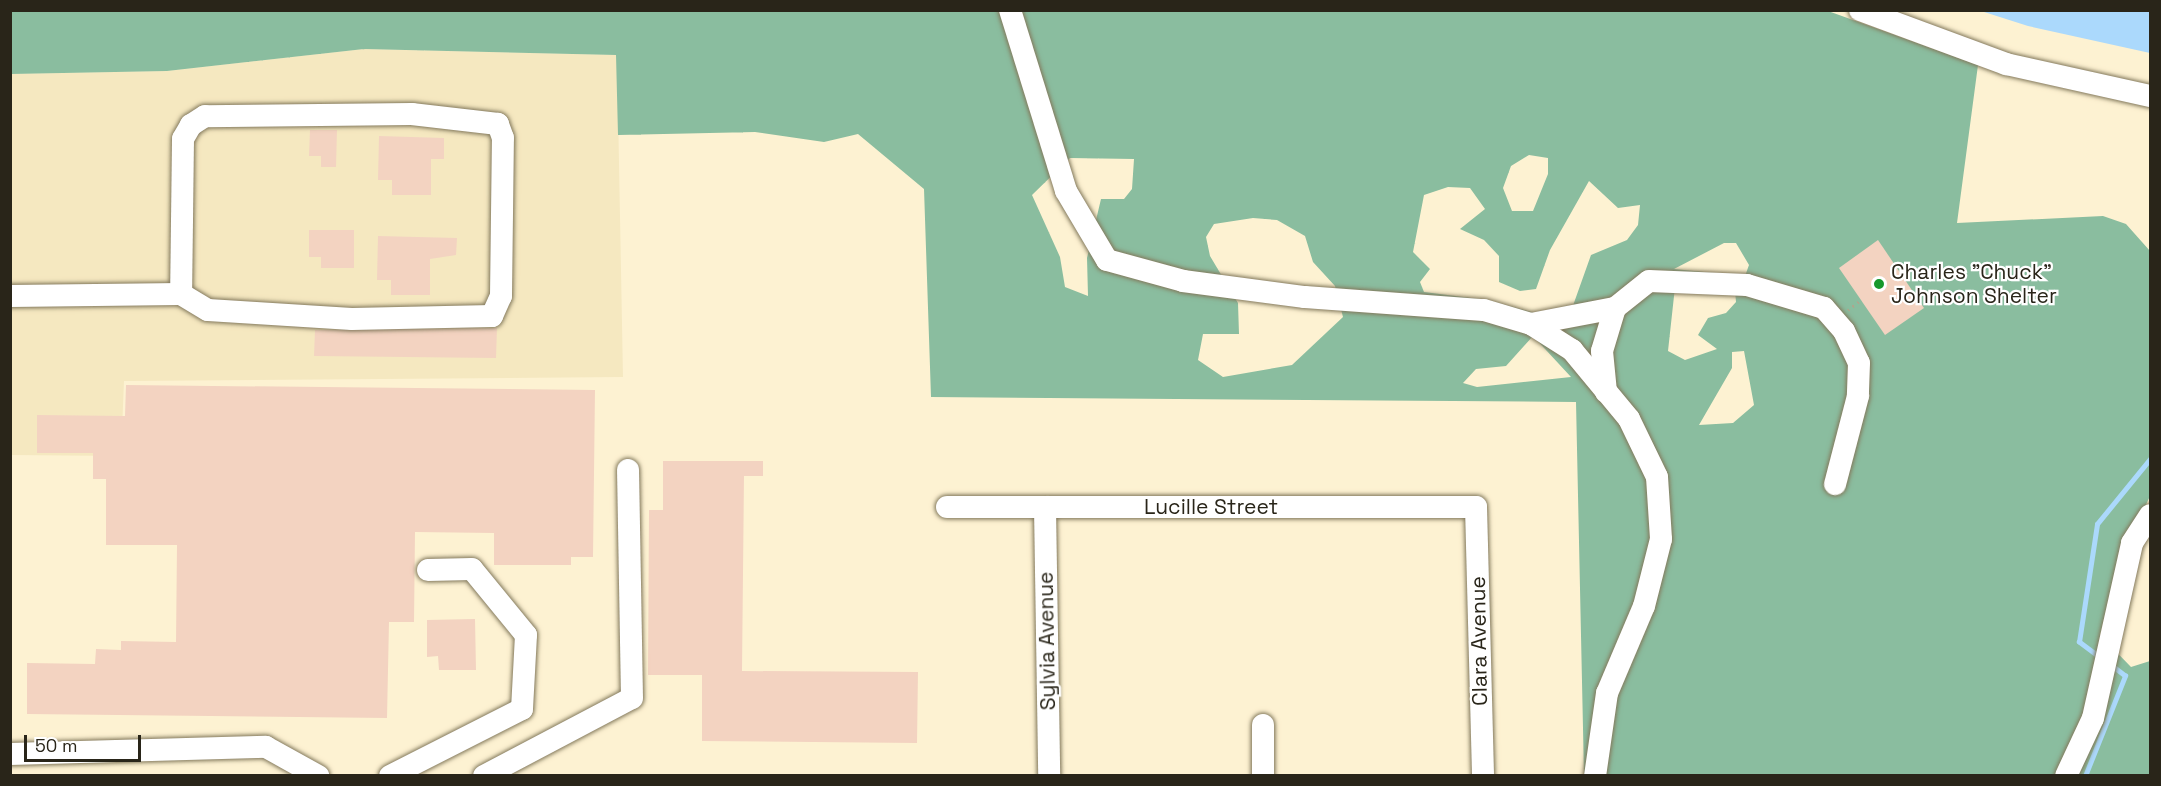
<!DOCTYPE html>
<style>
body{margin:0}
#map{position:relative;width:2161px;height:786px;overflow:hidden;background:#fdf2d2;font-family:"Space Grotesk",sans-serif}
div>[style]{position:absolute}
.built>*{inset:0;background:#f5e8c0}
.forest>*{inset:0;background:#8abd9f}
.water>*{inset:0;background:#abd9fc}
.stream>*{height:4.5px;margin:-2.25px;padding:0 2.25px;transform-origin:2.25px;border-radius:2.25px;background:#abd9fc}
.building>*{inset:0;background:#f3d3c1}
.path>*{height:3px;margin-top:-1.5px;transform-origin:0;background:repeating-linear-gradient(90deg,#aea68d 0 1.5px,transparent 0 6px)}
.roads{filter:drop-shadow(0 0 2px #83795c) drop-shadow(0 0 2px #83795c)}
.minor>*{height:22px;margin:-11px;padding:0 11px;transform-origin:11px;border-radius:11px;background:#fff}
.dots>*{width:16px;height:16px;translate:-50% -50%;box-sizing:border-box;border:3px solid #fff;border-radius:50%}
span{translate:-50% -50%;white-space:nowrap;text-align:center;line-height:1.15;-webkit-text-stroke:4.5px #fff;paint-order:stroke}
.poi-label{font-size:21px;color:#292519}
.left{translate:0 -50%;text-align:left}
.street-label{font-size:21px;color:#292519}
.frame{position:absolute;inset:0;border:12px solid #292519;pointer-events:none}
.scale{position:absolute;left:24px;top:735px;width:117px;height:27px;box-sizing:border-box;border:3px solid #292519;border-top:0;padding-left:8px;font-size:18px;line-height:21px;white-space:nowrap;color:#292519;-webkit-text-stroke:4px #fff;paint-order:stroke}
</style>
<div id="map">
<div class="built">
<i style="clip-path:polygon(364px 49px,617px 55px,623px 377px,124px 381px,121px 456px,11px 455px,10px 74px,167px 71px)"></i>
</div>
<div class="forest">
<i style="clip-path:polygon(evenodd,10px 11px,1828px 11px,1978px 65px,1957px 223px,2103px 216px,2126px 224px,2150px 251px,2150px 496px,2117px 567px,2100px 635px,2131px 667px,2150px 661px,2150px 775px,1584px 775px,1576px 402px,931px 397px,924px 189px,858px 134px,824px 142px,755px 132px,618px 135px,616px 55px,364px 49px,167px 71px,11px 74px,10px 11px,1529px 155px,1548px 158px,1548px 174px,1533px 211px,1512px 211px,1503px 188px,1511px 166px,1529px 155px,10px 11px,1070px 158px,1134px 159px,1132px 189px,1124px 199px,1101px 199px,1087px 258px,1088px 296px,1065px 287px,1060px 257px,1032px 195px,1070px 158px,10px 11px,1589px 181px,1618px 208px,1640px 205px,1638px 225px,1627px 240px,1591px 255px,1570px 314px,1543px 315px,1487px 300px,1424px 292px,1420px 282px,1430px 269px,1413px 252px,1424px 195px,1448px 187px,1470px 188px,1485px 209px,1460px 229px,1484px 240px,1499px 256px,1499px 282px,1520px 291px,1536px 289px,1550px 250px,1589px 181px,10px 11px,1253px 218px,1277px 220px,1305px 236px,1313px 262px,1335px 286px,1343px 317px,1292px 365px,1223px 377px,1198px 360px,1203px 334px,1239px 334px,1238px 303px,1210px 256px,1206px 237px,1214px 224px,1253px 218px,10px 11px,1724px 243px,1736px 243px,1749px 265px,1745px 276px,1674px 269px,1724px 243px,10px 11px,1675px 287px,1735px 291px,1736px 302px,1726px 313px,1708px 318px,1698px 335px,1717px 349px,1685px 360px,1668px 351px,1675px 287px,10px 11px,1533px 336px,1571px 377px,1477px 387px,1463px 383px,1476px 369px,1506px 366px,1533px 336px,10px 11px,1744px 351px,1754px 405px,1733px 423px,1699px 425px,1732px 368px,1732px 352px,1744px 351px)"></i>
</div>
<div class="water">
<i style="clip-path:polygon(1981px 11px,2150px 11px,2150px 53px,2028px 26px)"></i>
</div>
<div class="stream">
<i style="left:2099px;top:657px;width:25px;rotate:-143deg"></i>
<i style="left:2079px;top:642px;width:119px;rotate:-81.3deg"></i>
<i style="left:2097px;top:524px;width:84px;rotate:-50.8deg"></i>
<i style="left:2085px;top:776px;width:108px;rotate:-68.2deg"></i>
<i style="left:2125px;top:676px;width:18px;rotate:-142deg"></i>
</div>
<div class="building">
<i style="clip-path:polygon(310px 130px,337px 130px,336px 167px,321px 167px,321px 156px,309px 156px)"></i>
<i style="clip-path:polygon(379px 136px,444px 138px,444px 159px,431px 159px,431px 195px,392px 195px,392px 180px,378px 180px)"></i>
<i style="clip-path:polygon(309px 230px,354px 230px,354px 268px,321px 268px,321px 257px,309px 257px)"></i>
<i style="clip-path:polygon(378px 236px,457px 238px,456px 255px,430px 259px,430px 295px,391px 295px,391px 280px,377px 280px)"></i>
<i style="clip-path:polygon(1878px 240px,1924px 308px,1885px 335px,1839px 268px)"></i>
<i style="clip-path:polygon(497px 328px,496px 358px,314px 356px,315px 330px)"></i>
<i style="clip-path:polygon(126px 385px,595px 390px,593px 557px,571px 557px,571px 565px,494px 565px,494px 533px,415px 532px,414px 622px,389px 622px,387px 718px,27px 714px,27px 663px,95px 664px,96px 649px,121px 650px,121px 641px,176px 642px,177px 545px,106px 545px,106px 479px,93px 479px,93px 453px,37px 453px,37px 415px,125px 416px)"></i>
<i style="clip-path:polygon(663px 461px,763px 461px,763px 476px,744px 476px,742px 671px,918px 672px,917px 743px,702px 741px,702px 675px,648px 675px,649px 510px,663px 510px)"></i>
<i style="clip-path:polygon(475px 619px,476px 670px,439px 670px,438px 656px,427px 657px,427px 620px)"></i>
</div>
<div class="path">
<i style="left:1848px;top:310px;width:16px;rotate:-38deg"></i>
</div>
<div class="roads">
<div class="minor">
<i style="left:1010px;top:10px;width:189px;rotate:72.8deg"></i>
<i style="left:1066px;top:191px;width:80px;rotate:59.3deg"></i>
<i style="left:1107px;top:260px;width:79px;rotate:15.4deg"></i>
<i style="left:1183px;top:281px;width:123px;rotate:7.5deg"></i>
<i style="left:1305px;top:297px;width:179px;rotate:4.2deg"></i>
<i style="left:1484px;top:310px;width:49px;rotate:16.6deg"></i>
<i style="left:1531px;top:324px;width:49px;rotate:32.4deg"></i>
<i style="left:1572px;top:350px;width:89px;rotate:50.4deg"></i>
<i style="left:1629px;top:419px;width:64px;rotate:64.2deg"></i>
<i style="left:1657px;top:477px;width:62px;rotate:86.3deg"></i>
<i style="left:1661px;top:539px;width:69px;rotate:104.2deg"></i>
<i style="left:1644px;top:606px;width:95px;rotate:113deg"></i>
<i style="left:1607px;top:693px;width:84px;rotate:98.2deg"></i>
<i style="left:1860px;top:10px;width:156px;rotate:20.3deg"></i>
<i style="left:2006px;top:64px;width:148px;rotate:12.5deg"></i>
<i style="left:10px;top:296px;width:171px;rotate:-0.7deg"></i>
<i style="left:181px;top:294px;width:31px;rotate:31deg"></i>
<i style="left:208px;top:310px;width:144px;rotate:3.6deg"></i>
<i style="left:352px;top:319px;width:140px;rotate:-1.2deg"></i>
<i style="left:492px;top:316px;width:22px;rotate:-66deg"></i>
<i style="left:501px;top:296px;width:158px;rotate:-89.3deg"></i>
<i style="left:503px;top:138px;width:15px;rotate:-110deg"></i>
<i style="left:498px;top:124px;width:87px;rotate:-173.4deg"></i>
<i style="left:412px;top:114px;width:207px;rotate:179.4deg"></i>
<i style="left:205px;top:116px;width:17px;rotate:147deg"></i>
<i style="left:191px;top:125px;width:16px;rotate:120deg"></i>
<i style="left:183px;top:139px;width:155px;rotate:90.7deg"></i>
<i style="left:1531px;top:324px;width:86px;rotate:-10.8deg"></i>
<i style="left:1615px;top:308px;width:43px;rotate:-38.5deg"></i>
<i style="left:1649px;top:281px;width:98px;rotate:2.3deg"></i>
<i style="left:1747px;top:285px;width:80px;rotate:16.6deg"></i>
<i style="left:1824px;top:308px;width:30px;rotate:49deg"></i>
<i style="left:1844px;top:331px;width:35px;rotate:65deg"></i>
<i style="left:1859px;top:363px;width:33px;rotate:92deg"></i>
<i style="left:1858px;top:396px;width:91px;rotate:104.6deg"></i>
<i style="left:1606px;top:392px;width:41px;rotate:-95.6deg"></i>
<i style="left:1602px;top:351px;width:45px;rotate:-73.2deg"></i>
<i style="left:947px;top:507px;width:529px"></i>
<i style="left:1476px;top:507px;width:269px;rotate:88.5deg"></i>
<i style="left:1045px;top:507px;width:269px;rotate:89.1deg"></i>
<i style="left:1263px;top:725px;width:51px;rotate:90deg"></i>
<i style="left:10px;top:754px;width:256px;rotate:-1.6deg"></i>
<i style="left:266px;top:747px;width:60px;rotate:29.1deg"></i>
<i style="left:390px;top:776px;width:148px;rotate:-26.9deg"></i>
<i style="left:522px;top:709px;width:74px;rotate:-86.9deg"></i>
<i style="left:526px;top:635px;width:85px;rotate:-129.3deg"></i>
<i style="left:472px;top:569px;width:44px;rotate:178.7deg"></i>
<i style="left:484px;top:776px;width:167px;rotate:-27.8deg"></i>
<i style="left:632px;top:698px;width:228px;rotate:-91deg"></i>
<i style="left:2066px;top:776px;width:64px;rotate:-65deg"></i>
<i style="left:2093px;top:718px;width:179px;rotate:-77.4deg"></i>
<i style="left:2132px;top:543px;width:33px;rotate:-57deg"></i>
</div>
</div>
<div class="dots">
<i style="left:1879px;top:284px;background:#16982c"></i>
</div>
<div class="poi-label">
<span class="left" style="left:1891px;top:284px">Charles "Chuck"<br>Johnson Shelter</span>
</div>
<div class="street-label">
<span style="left:1211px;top:507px">Lucille Street</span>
<span style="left:1047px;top:641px;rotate:-91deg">Sylvia Avenue</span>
<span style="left:1479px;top:641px;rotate:-91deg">Clara Avenue</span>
</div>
<div class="frame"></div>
<div class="scale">50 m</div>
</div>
